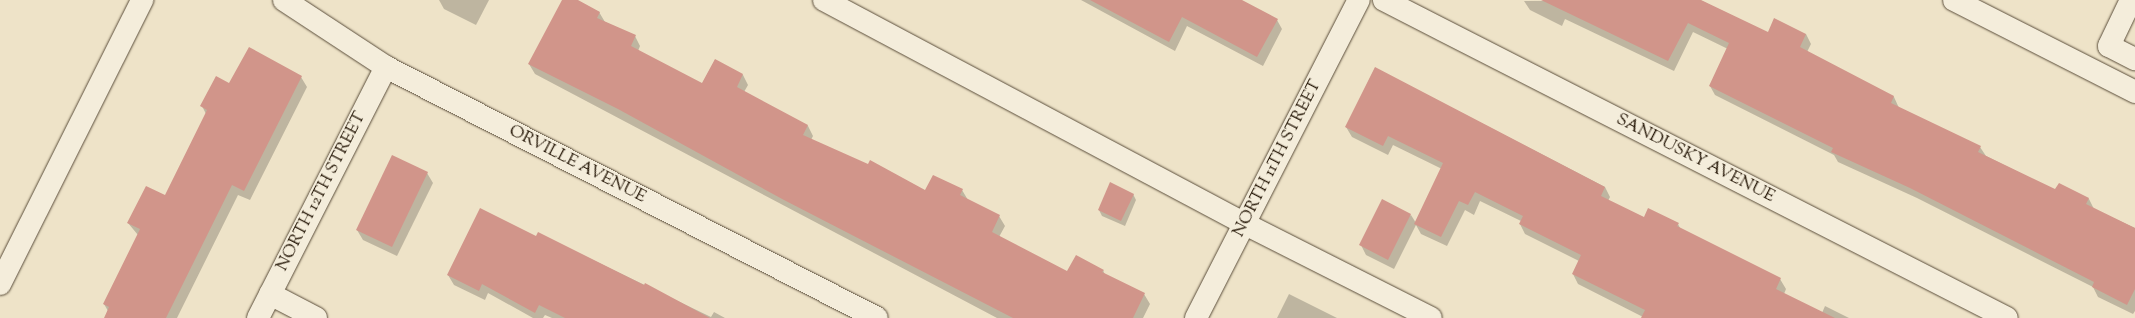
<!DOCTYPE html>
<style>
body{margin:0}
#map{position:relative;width:2135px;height:318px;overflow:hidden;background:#eee3c8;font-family:"Sorts Mill Goudy",serif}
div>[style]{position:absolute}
.shadow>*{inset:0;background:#0003}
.building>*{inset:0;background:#d1958a}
.roads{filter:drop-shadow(0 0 1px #5a4d3a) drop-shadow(0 0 1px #5a4d3a)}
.minor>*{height:22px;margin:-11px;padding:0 11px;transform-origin:11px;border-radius:11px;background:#f4eddb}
span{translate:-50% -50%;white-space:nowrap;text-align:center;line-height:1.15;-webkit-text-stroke:3px #f4eddb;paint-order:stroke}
.street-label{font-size:17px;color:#291b0b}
</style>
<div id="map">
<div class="shadow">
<i style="clip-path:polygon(439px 0,489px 0,476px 25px,444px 9px)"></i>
<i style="clip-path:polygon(563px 0,576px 0,599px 12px,605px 22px,635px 36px,640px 46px,638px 51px,702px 84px,715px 60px,743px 75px,748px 85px,744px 92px,808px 126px,813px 136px,811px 140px,926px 191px,962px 190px,968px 200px,999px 216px,1005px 226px,999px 237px,1067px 273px,1103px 270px,1105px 275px,1144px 294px,1150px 304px,1143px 318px,997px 318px,535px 74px,529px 64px)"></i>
<i style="clip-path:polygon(1081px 0,1240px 0,1277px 20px,1282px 29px,1263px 66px,1187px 26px,1175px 51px)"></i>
<i style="clip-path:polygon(1700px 0,1768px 33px,1806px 34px,1811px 44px,1807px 52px,1894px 97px,1899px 108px,1980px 147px,1986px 156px,2056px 191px,2059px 184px,2089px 199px,2094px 209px,2135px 228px,2135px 311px,2133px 314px,2098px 297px,2093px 287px,1917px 198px,1838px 162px,1834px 155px,1715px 95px,1710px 86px,1728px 49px,1693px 32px,1674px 71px,1565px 19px,1562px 26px,1530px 10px,1524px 1px)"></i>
<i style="clip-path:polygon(1375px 68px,1605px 187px,1610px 197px,1608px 201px,1645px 218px,1678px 224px,1681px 230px,1780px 279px,1786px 289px,1784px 294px,1822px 313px,1825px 306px,1849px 318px,1645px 318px,1578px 284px,1573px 274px,1579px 261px,1525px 234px,1520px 224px,1521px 221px,1480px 201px,1474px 215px,1465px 210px,1447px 246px,1421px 234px,1416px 225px,1394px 269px,1366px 255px,1361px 245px,1411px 215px,1416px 223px,1442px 169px,1393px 145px,1388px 155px,1352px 137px,1346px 127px)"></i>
<i style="clip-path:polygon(301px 77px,307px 87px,250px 200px,238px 195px,177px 318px,105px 318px,108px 311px,104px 304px,138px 235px,128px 223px,165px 197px,206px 114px,202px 106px,230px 84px)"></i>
<i style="clip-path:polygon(427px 173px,433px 183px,397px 256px,363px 240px,357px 230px)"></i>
<i style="clip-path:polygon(1133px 194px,1136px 200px,1125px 226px,1102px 216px,1099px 210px)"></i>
<i style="clip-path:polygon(539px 234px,711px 317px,714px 312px,725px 318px,552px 318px,545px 315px,543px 318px,533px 318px,488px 293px,485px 300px,454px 285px,448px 275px,537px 237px)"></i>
<i style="clip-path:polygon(1289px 294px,1337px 318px,1277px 318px)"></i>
</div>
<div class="building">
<i style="clip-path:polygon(562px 0,578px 0,600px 12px,597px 18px,636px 35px,631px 46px,702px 83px,715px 59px,743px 74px,737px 87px,808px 125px,803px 135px,868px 164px,870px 160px,925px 190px,933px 175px,963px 189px,960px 195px,1000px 215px,992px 232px,1067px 271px,1076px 255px,1104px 270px,1102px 272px,1145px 293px,1133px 318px,1013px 318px,784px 200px,618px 109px,528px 64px)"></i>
<i style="clip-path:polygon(1090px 0,1242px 0,1278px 19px,1257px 57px,1182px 17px,1169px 42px)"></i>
<i style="clip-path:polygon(1541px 0,1701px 0,1768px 32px,1774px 18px,1806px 34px,1800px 47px,1894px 96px,1891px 103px,1981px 146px,1978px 152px,2055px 189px,2059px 183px,2089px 198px,2086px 204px,2135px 228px,2135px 289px,2127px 305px,2092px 287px,2094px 282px,1910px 188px,1831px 152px,1833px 148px,1709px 86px,1729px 43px,1688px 23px,1668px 61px)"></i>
<i style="clip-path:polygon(249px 47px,302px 76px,244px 191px,232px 185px,166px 318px,104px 318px,109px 307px,103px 304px,140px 229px,127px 223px,146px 186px,165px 195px,207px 110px,200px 106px,216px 76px,229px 83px)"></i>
<i style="clip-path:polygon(1375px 67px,1605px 187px,1601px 196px,1644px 217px,1648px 208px,1679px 223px,1677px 226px,1781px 278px,1776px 289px,1835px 318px,1641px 318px,1645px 310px,1572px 274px,1581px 255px,1519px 224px,1523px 216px,1475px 192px,1468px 205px,1459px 201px,1441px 237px,1414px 224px,1443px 163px,1388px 136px,1383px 146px,1345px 127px)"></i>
<i style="clip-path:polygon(392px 155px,428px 172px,392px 247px,356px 230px)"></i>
<i style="clip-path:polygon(1110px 182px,1134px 194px,1121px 221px,1098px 210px)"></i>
<i style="clip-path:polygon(1382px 199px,1411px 214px,1388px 260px,1359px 245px)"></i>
<i style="clip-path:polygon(480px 208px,536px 236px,538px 232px,644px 285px,645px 283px,710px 318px,565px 318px,539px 305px,535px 313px,482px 284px,479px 291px,447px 275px)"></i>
</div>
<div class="roads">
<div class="minor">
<i style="left:284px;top:0;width:122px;rotate:33.3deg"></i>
<i style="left:386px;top:67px;width:551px;rotate:27.08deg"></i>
<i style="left:824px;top:0;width:477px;rotate:28deg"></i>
<i style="left:1245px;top:224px;width:208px;rotate:26.8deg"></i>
<i style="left:1384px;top:0;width:699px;rotate:27.04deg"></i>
<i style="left:1954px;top:0;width:203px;rotate:26.9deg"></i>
<i style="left:2131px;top:0;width:51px;rotate:115.6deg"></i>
<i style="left:2109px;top:46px;width:29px;rotate:27deg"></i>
<i style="left:0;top:284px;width:318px;rotate:-63.4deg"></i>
<i style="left:270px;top:294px;width:52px;rotate:27.6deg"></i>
<i style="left:258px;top:318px;width:282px;rotate:-63deg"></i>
<i style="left:1196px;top:318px;width:357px;rotate:-62.9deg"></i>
</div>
</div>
<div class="street-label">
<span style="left:1278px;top:159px;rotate:-63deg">NORTH 11TH STREET</span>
<span style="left:1695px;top:159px;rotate:27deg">SANDUSKY AVENUE</span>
<span style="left:577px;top:165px;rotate:27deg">ORVILLE AVENUE</span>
<span style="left:322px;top:192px;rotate:-63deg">NORTH 12TH STREET</span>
</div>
</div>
